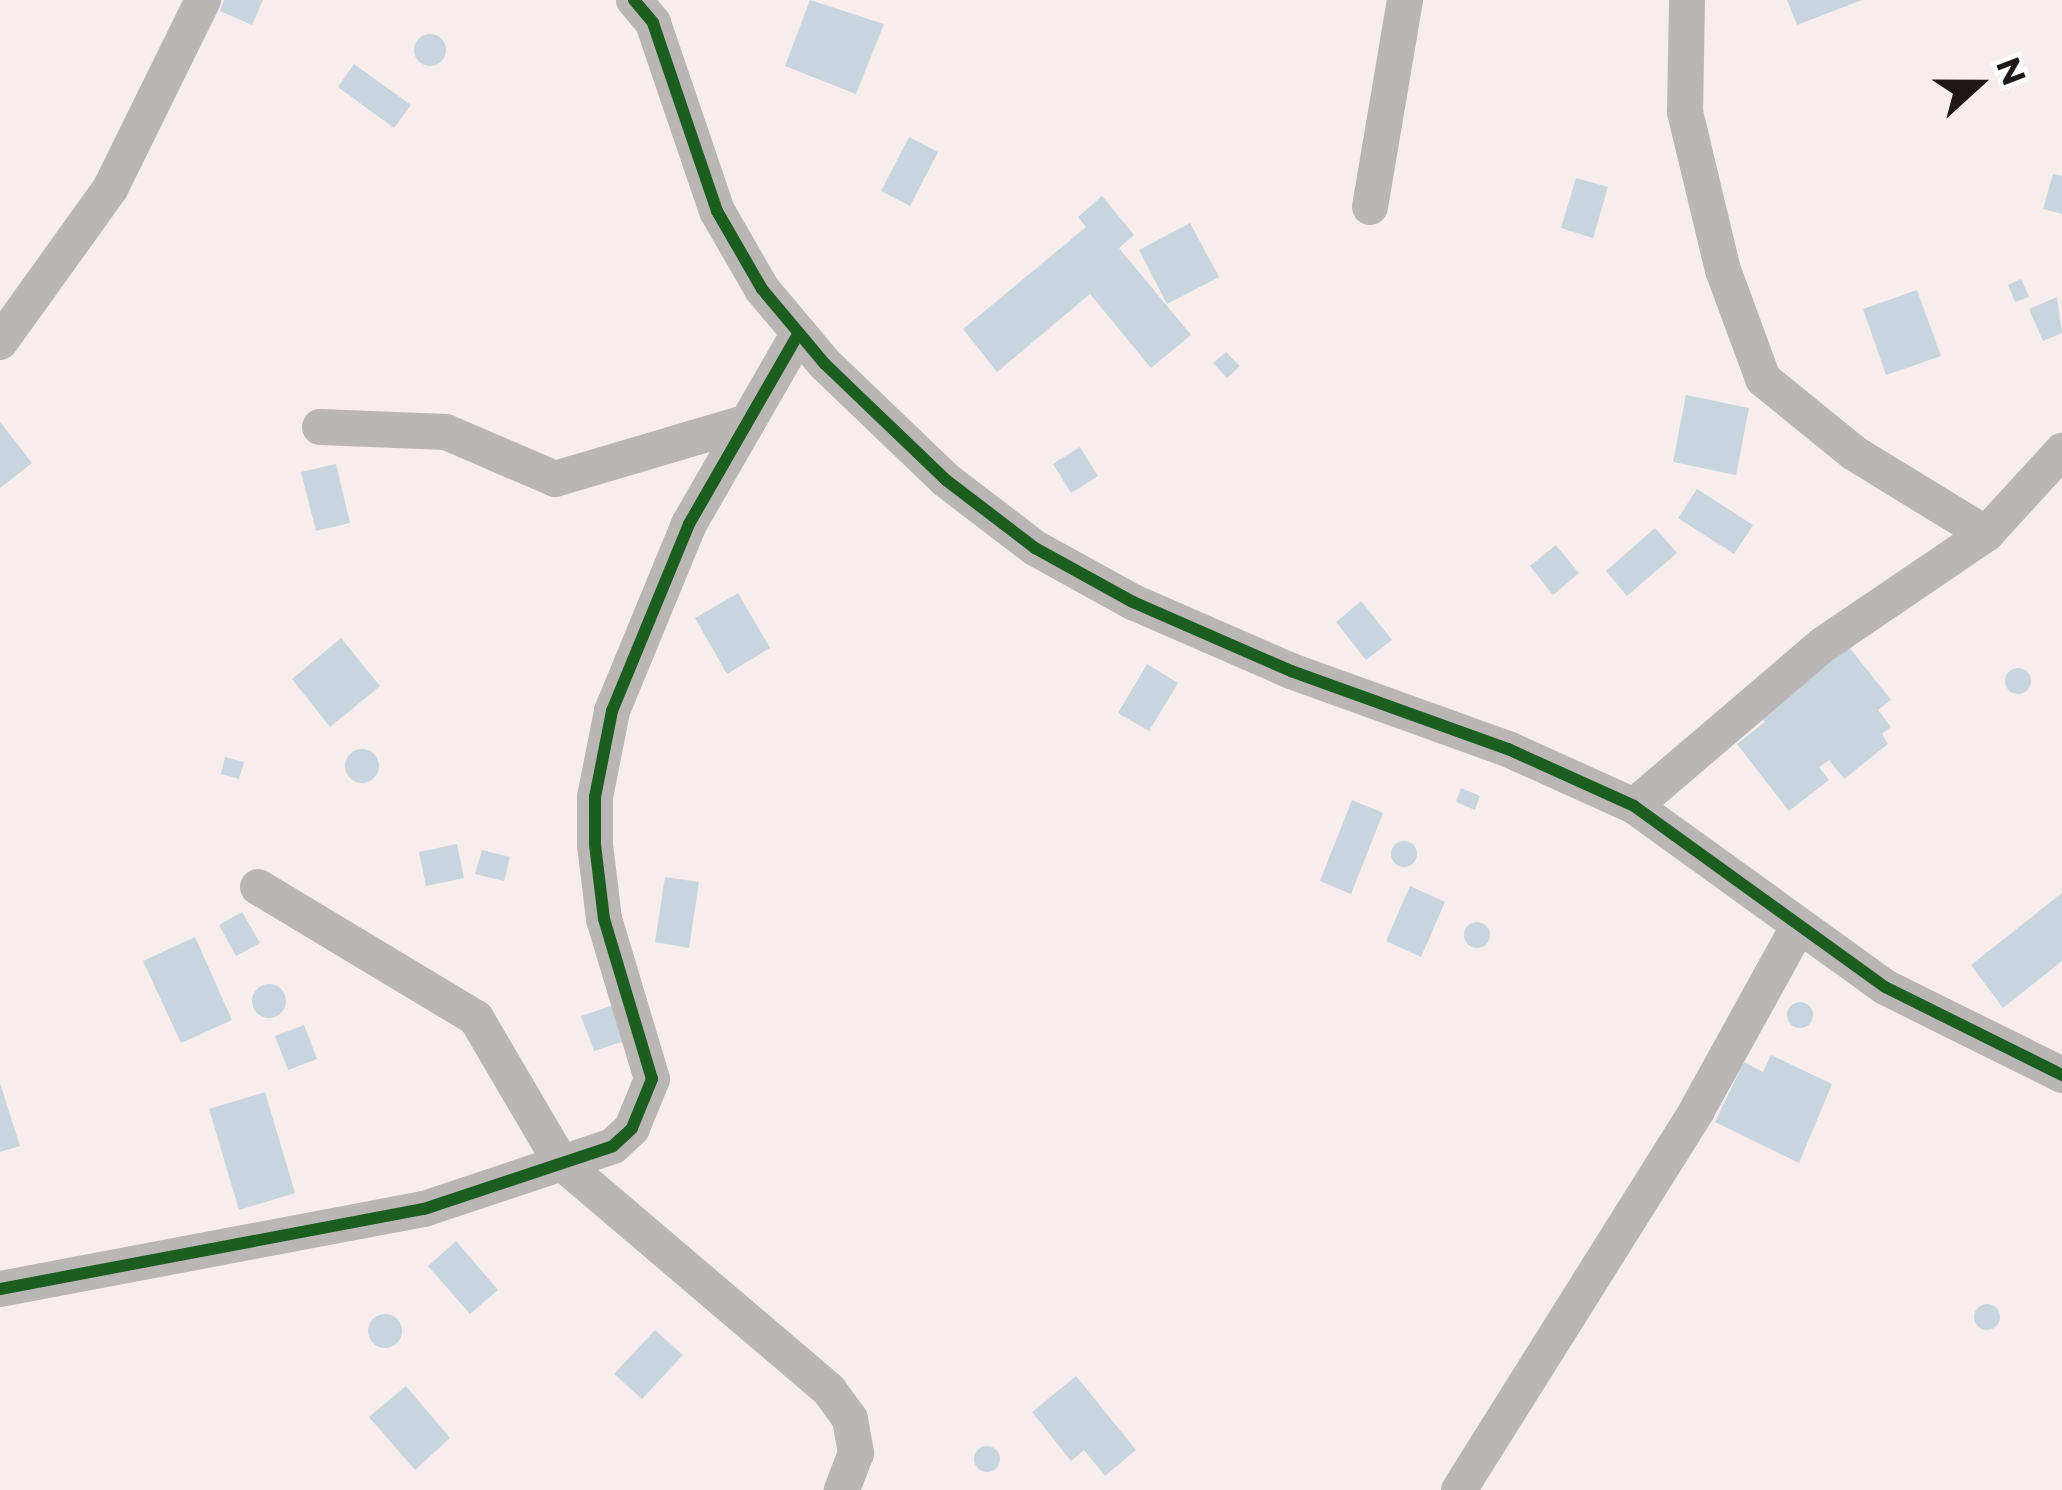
<!DOCTYPE html>
<style>
body{margin:0}
#map{position:relative;width:2062px;height:1490px;overflow:hidden;background:#f7edec;font-family:Montserrat,sans-serif}
div>[style]{position:absolute}
.building>*{inset:0;background:#c9d5de}
.round{border-radius:50%}
.minor>*{height:36px;margin:-18px;padding:0 18px;transform-origin:18px;border-radius:18px;background:#bab6b6}
.cycleway>*{height:12px;margin:-6px;padding:0 6px;transform-origin:6px;border-radius:6px;background:#1b5e20}
span{translate:-50% -50%;white-space:nowrap;text-align:center;line-height:1.15;-webkit-text-stroke:9px #fff;paint-order:stroke}
.north{position:absolute;left:1918px;top:24px;width:120px;height:120px;-webkit-text-stroke:9px #fff;paint-order:stroke;rotate:69deg;font-size:33px;font-weight:700;line-height:48px;text-align:center;color:#1e1818}
.north::after{content:'';display:block;margin:auto;width:42px;height:54px;background:#1e1818;clip-path:polygon(50% 0,100% 100%,50% 72%,0 100%)}
</style>
<div id="map">
<div class="building">
<i style="clip-path:polygon(224px 0,263px 0,252px 25px,220px 11px)"></i>
<i style="clip-path:polygon(810px 0,884px 24px,856px 94px,785px 66px)"></i>
<i style="clip-path:polygon(1787px 0,1862px 0,1797px 25px)"></i>
<i class="round" style="left:414px;top:34px;width:32px;height:32px"></i>
<i style="clip-path:polygon(354px 64px,411px 105px,394px 128px,338px 87px)"></i>
<i style="clip-path:polygon(909px 137px,938px 152px,910px 206px,881px 191px)"></i>
<i style="clip-path:polygon(2053px 174px,2062px 176px,2062px 214px,2043px 209px)"></i>
<i style="clip-path:polygon(1576px 178px,1608px 187px,1593px 238px,1561px 228px)"></i>
<i style="clip-path:polygon(1102px 196px,1134px 235px,1119px 248px,1191px 335px,1151px 368px,1090px 294px,997px 372px,963px 329px,1086px 227px,1078px 217px)"></i>
<i style="clip-path:polygon(1190px 223px,1219px 277px,1167px 304px,1139px 250px)"></i>
<i style="clip-path:polygon(2021px 279px,2029px 297px,2015px 302px,2008px 285px)"></i>
<i style="clip-path:polygon(1917px 290px,1941px 356px,1886px 375px,1863px 309px)"></i>
<i style="clip-path:polygon(2057px 297px,2062px 333px,2043px 341px,2029px 309px)"></i>
<i style="clip-path:polygon(1226px 352px,1240px 366px,1227px 378px,1213px 363px)"></i>
<i style="clip-path:polygon(1686px 395px,1749px 408px,1736px 475px,1673px 462px)"></i>
<i style="clip-path:polygon(0 422px,32px 463px,0 488px)"></i>
<i style="clip-path:polygon(1080px 447px,1098px 476px,1071px 493px,1053px 464px)"></i>
<i style="clip-path:polygon(336px 464px,350px 523px,316px 531px,301px 472px)"></i>
<i style="clip-path:polygon(1697px 489px,1753px 525px,1734px 554px,1678px 518px)"></i>
<i style="clip-path:polygon(1655px 528px,1677px 553px,1627px 596px,1606px 571px)"></i>
<i style="clip-path:polygon(1556px 545px,1579px 573px,1553px 595px,1530px 566px)"></i>
<i style="clip-path:polygon(738px 593px,770px 648px,727px 674px,695px 618px)"></i>
<i style="clip-path:polygon(1361px 601px,1392px 640px,1366px 660px,1336px 622px)"></i>
<i style="clip-path:polygon(341px 638px,380px 686px,330px 727px,292px 679px)"></i>
<i style="clip-path:polygon(1845px 642px,1891px 700px,1878px 710px,1891px 727px,1882px 734px,1888px 744px,1844px 779px,1829px 760px,1819px 767px,1829px 780px,1789px 811px,1737px 744px,1765px 722px,1757px 711px)"></i>
<i style="clip-path:polygon(1147px 664px,1178px 683px,1149px 731px,1118px 713px)"></i>
<i class="round" style="left:2005px;top:668px;width:26px;height:26px"></i>
<i class="round" style="left:345px;top:749px;width:34px;height:34px"></i>
<i style="clip-path:polygon(225px 757px,244px 762px,239px 779px,221px 774px)"></i>
<i style="clip-path:polygon(1461px 788px,1480px 796px,1475px 810px,1456px 802px)"></i>
<i style="clip-path:polygon(1352px 800px,1383px 813px,1351px 894px,1320px 881px)"></i>
<i class="round" style="left:1391px;top:841px;width:26px;height:26px"></i>
<i style="clip-path:polygon(457px 844px,464px 878px,426px 886px,419px 852px)"></i>
<i style="clip-path:polygon(482px 850px,510px 857px,504px 881px,475px 874px)"></i>
<i style="clip-path:polygon(665px 877px,699px 882px,689px 948px,655px 942px)"></i>
<i style="clip-path:polygon(1410px 886px,1445px 902px,1421px 957px,1386px 941px)"></i>
<i style="clip-path:polygon(2062px 893px,2062px 961px,2003px 1008px,1971px 965px)"></i>
<i style="clip-path:polygon(242px 912px,260px 943px,236px 956px,219px 925px)"></i>
<i class="round" style="left:1464px;top:922px;width:26px;height:26px"></i>
<i style="clip-path:polygon(195px 937px,232px 1020px,181px 1043px,143px 961px)"></i>
<i class="round" style="left:252px;top:984px;width:34px;height:34px"></i>
<i class="round" style="left:1787px;top:1002px;width:26px;height:26px"></i>
<i style="clip-path:polygon(613px 1005px,625px 1041px,594px 1051px,581px 1016px)"></i>
<i style="clip-path:polygon(304px 1025px,317px 1059px,288px 1070px,275px 1036px)"></i>
<i style="clip-path:polygon(1771px 1055px,1832px 1084px,1799px 1163px,1715px 1122px,1744px 1062px,1763px 1072px)"></i>
<i style="clip-path:polygon(0 1083px,20px 1146px,0 1152px)"></i>
<i style="clip-path:polygon(265px 1092px,295px 1193px,239px 1210px,209px 1109px)"></i>
<i style="clip-path:polygon(456px 1241px,498px 1290px,470px 1314px,428px 1266px)"></i>
<i class="round" style="left:1974px;top:1304px;width:26px;height:26px"></i>
<i class="round" style="left:368px;top:1314px;width:34px;height:34px"></i>
<i style="clip-path:polygon(655px 1330px,683px 1355px,642px 1399px,614px 1374px)"></i>
<i style="clip-path:polygon(1076px 1376px,1136px 1450px,1105px 1476px,1084px 1450px,1071px 1461px,1032px 1412px)"></i>
<i style="clip-path:polygon(406px 1386px,450px 1438px,415px 1470px,369px 1417px)"></i>
<i class="round" style="left:974px;top:1446px;width:26px;height:26px"></i>
</div>
<div class="minor">
<i style="left:634px;top:0;width:30px;rotate:50deg"></i>
<i style="left:653px;top:23px;width:199px;rotate:71.2deg"></i>
<i style="left:717px;top:211px;width:90px;rotate:60deg"></i>
<i style="left:762px;top:289px;width:98px;rotate:50deg"></i>
<i style="left:825px;top:364px;width:168px;rotate:43.8deg"></i>
<i style="left:946px;top:480px;width:112px;rotate:37.4deg"></i>
<i style="left:1035px;top:548px;width:112px;rotate:28.9deg"></i>
<i style="left:1133px;top:602px;width:172px;rotate:23.6deg"></i>
<i style="left:1291px;top:671px;width:231px;rotate:19.8deg"></i>
<i style="left:1508px;top:749px;width:138px;rotate:24.3deg"></i>
<i style="left:1634px;top:806px;width:309px;rotate:35.8deg"></i>
<i style="left:1885px;top:987px;width:198px;rotate:26.4deg"></i>
<i style="left:1687px;top:0;width:112px;rotate:91deg"></i>
<i style="left:1685px;top:112px;width:163px;rotate:76.5deg"></i>
<i style="left:1723px;top:270px;width:116px;rotate:69.8deg"></i>
<i style="left:1763px;top:379px;width:117px;rotate:39.1deg"></i>
<i style="left:1854px;top:453px;width:155px;rotate:31.5deg"></i>
<i style="left:1370px;top:207px;width:210px;rotate:-80.4deg"></i>
<i style="left:0;top:342px;width:188px;rotate:-54.3deg"></i>
<i style="left:110px;top:189px;width:211px;rotate:-63.8deg"></i>
<i style="left:320px;top:427px;width:126px;rotate:2.3deg"></i>
<i style="left:446px;top:432px;width:119px;rotate:23.3deg"></i>
<i style="left:555px;top:479px;width:201px;rotate:-16.5deg"></i>
<i style="left:1634px;top:806px;width:250px;rotate:-40.5deg"></i>
<i style="left:1824px;top:644px;width:196px;rotate:-34.2deg"></i>
<i style="left:1986px;top:534px;width:113px;rotate:-47.5deg"></i>
<i style="left:258px;top:887px;width:254px;rotate:31deg"></i>
<i style="left:476px;top:1018px;width:166px;rotate:59.6deg"></i>
<i style="left:560px;top:1161px;width:353px;rotate:40.4deg"></i>
<i style="left:829px;top:1390px;width:36px;rotate:54deg"></i>
<i style="left:850px;top:1419px;width:35px;rotate:80deg"></i>
<i style="left:856px;top:1453px;width:40px;rotate:111deg"></i>
<i style="left:0;top:1289px;width:431px;rotate:-10.7deg"></i>
<i style="left:424px;top:1209px;width:199px;rotate:-18.4deg"></i>
<i style="left:613px;top:1146px;width:26px;rotate:-43deg"></i>
<i style="left:632px;top:1128px;width:53px;rotate:-67.8deg"></i>
<i style="left:652px;top:1079px;width:167px;rotate:-106.7deg"></i>
<i style="left:604px;top:919px;width:75px;rotate:-96.9deg"></i>
<i style="left:595px;top:845px;width:48px;rotate:-90deg"></i>
<i style="left:595px;top:797px;width:88px;rotate:-78.8deg"></i>
<i style="left:612px;top:711px;width:202px;rotate:-67.6deg"></i>
<i style="left:689px;top:524px;width:220px;rotate:-60.1deg"></i>
<i style="left:1459px;top:1490px;width:448px;rotate:-57.9deg"></i>
<i style="left:1697px;top:1110px;width:209px;rotate:-61.1deg"></i>
</div>
<div class="cycleway">
<i style="left:634px;top:0;width:30px;rotate:50deg"></i>
<i style="left:653px;top:23px;width:199px;rotate:71.2deg"></i>
<i style="left:717px;top:211px;width:90px;rotate:60deg"></i>
<i style="left:762px;top:289px;width:98px;rotate:50deg"></i>
<i style="left:825px;top:364px;width:168px;rotate:43.8deg"></i>
<i style="left:946px;top:480px;width:112px;rotate:37.4deg"></i>
<i style="left:1035px;top:548px;width:112px;rotate:28.9deg"></i>
<i style="left:1133px;top:602px;width:172px;rotate:23.6deg"></i>
<i style="left:1291px;top:671px;width:231px;rotate:19.8deg"></i>
<i style="left:1508px;top:749px;width:138px;rotate:24.3deg"></i>
<i style="left:1634px;top:806px;width:309px;rotate:35.8deg"></i>
<i style="left:1885px;top:987px;width:198px;rotate:26.4deg"></i>
<i style="left:0;top:1289px;width:431px;rotate:-10.7deg"></i>
<i style="left:424px;top:1209px;width:199px;rotate:-18.4deg"></i>
<i style="left:613px;top:1146px;width:26px;rotate:-43deg"></i>
<i style="left:632px;top:1128px;width:53px;rotate:-67.8deg"></i>
<i style="left:652px;top:1079px;width:167px;rotate:-106.7deg"></i>
<i style="left:604px;top:919px;width:75px;rotate:-96.9deg"></i>
<i style="left:595px;top:845px;width:48px;rotate:-90deg"></i>
<i style="left:595px;top:797px;width:88px;rotate:-78.8deg"></i>
<i style="left:612px;top:711px;width:202px;rotate:-67.6deg"></i>
<i style="left:689px;top:524px;width:220px;rotate:-60.1deg"></i>
</div>
<div class="north">N</div>
</div>
